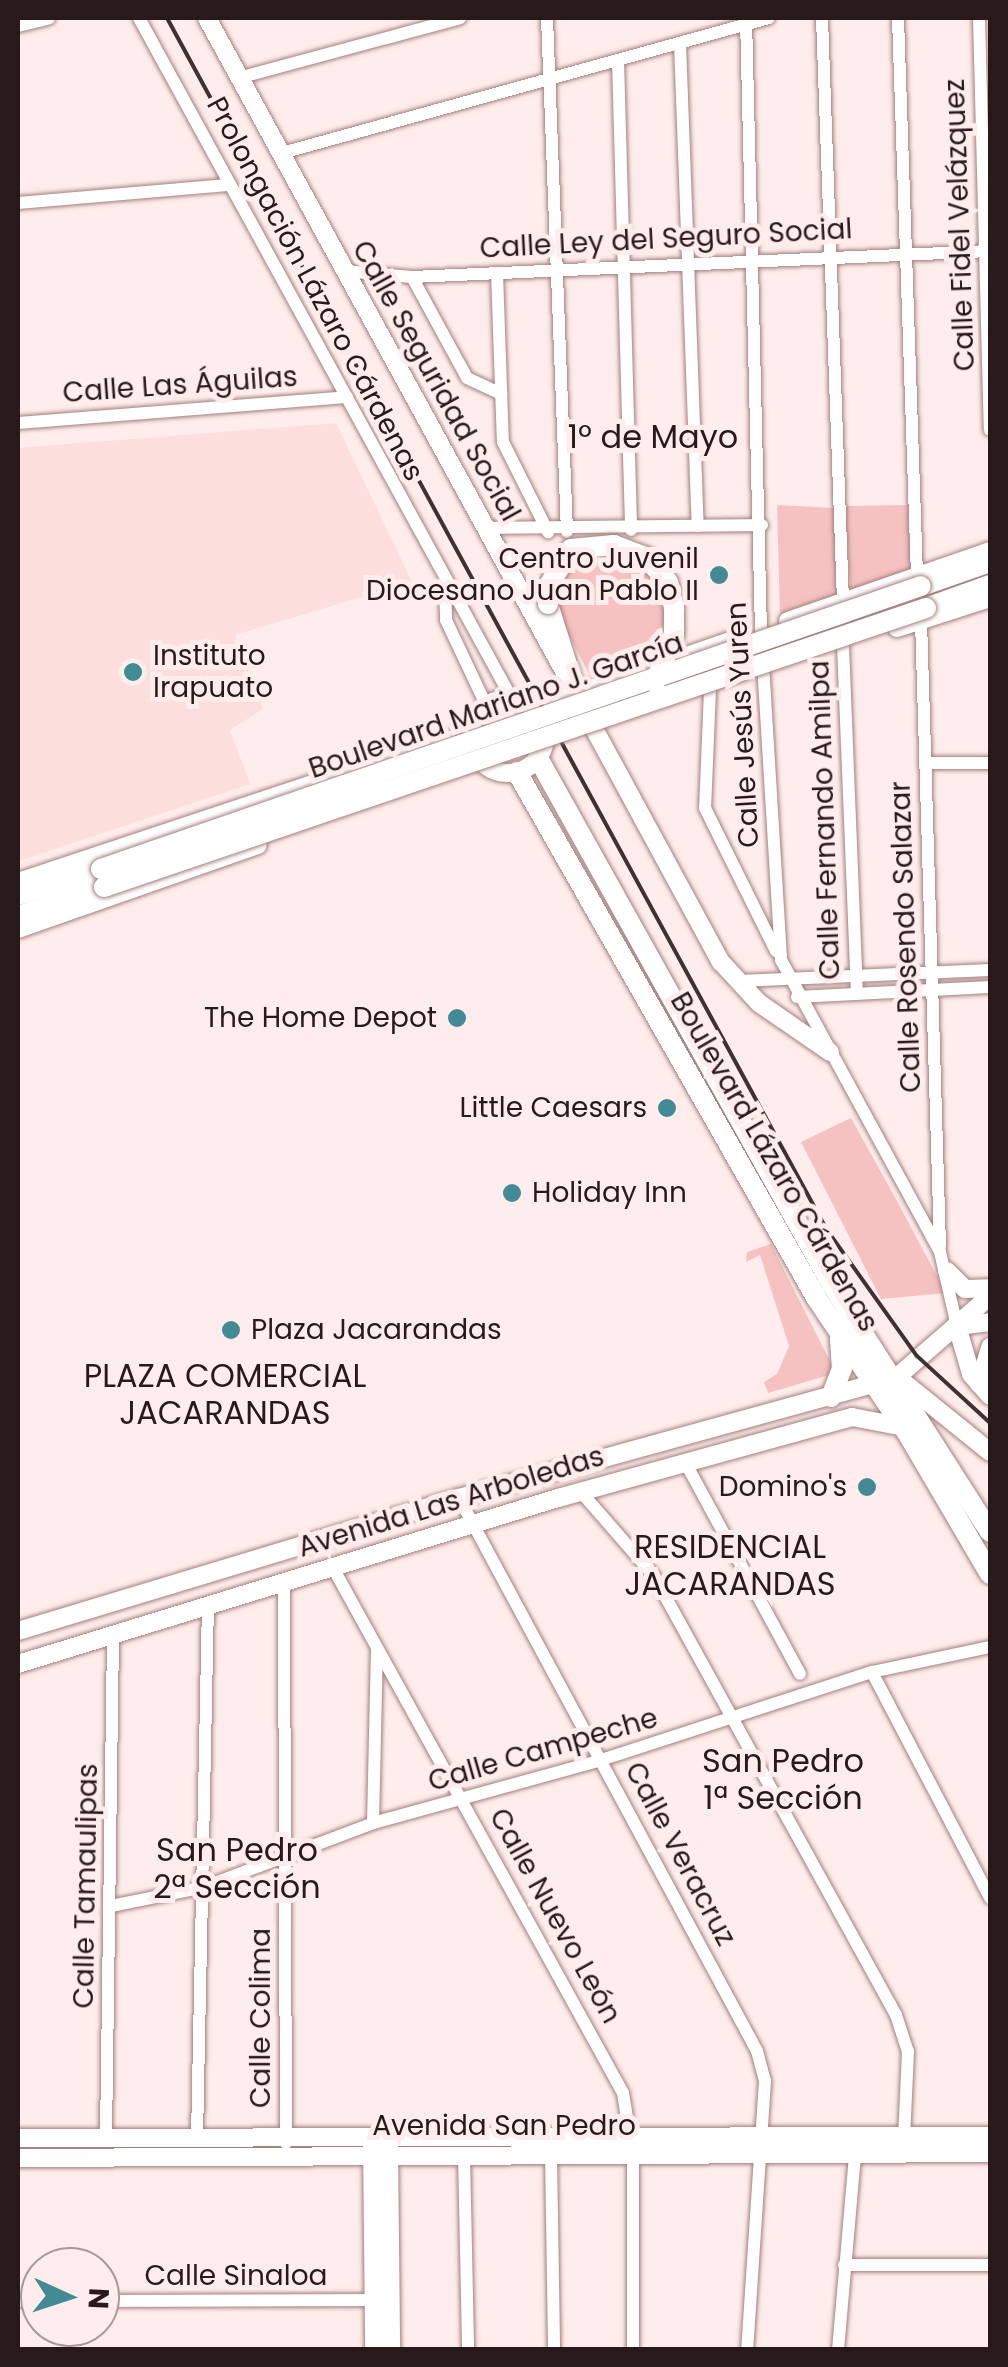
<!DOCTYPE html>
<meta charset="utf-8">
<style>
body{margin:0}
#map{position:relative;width:1008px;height:2367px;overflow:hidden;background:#feedec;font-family:Poppins,sans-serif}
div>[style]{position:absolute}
.built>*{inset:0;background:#fcdedd}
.green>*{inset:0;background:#f5c2c1}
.roads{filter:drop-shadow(0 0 2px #a37e7d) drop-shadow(0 0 2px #a37e7d)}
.street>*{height:12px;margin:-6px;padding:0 6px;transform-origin:6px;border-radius:6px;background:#fff}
.secondary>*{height:18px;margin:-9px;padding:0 9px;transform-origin:9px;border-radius:9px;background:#fff}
.secondary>.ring{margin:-9px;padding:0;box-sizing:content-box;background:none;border:18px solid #fff;border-radius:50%}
.primary>*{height:20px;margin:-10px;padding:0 10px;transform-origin:10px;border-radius:10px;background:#fff}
.rail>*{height:4px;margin:-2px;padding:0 2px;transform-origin:2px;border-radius:2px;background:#403131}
.bridges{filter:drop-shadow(0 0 2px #a37e7d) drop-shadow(0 0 2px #a37e7d)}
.primary-bridge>*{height:20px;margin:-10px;padding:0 10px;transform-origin:10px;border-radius:10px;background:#fff}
.dots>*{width:28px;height:28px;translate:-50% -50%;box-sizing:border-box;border:5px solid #feedec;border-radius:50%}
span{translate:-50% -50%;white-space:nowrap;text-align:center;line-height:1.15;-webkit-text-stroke:10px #feedec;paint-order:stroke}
.street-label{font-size:28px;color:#281a1a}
.poi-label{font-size:28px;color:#281a1a}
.right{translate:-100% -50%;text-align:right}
.left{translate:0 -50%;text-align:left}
.quarter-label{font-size:32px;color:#281a1a}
.frame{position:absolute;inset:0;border:20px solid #281a1a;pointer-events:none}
.north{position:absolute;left:20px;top:2247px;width:100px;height:100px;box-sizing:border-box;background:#feedec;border:2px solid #a89998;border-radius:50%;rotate:93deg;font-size:28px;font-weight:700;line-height:40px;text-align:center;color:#281a1a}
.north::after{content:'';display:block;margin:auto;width:35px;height:45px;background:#448a95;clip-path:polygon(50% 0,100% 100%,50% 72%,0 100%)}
</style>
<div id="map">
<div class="built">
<i style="clip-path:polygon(336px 423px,412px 582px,235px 635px,263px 709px,230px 730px,250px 784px,18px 861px,18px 448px)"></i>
</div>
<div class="green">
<i style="clip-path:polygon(777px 505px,835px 508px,839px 595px,780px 614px)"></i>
<i style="clip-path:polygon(908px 505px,911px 571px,851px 591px,844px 506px)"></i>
<i style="clip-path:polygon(609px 558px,641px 566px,654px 579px,666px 619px,644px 662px,590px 676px,555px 608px,559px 576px,586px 559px)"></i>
<i style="clip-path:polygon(851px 1118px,897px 1201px,946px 1293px,881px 1299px,801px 1142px)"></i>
<i style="clip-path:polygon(771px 1244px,836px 1373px,768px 1393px,764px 1382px,777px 1374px,789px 1346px,760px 1255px,746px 1262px,747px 1252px)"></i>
</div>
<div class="roads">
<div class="street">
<i style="left:139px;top:18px;width:776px;rotate:61.29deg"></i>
<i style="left:547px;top:18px;width:514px;rotate:87.77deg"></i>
<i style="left:746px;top:18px;width:613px;rotate:88.6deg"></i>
<i style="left:761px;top:631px;width:330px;rotate:86.5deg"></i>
<i style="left:781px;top:960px;width:332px;rotate:61.4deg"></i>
<i style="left:940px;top:1252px;width:76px;rotate:77.1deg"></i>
<i style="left:822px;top:18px;width:584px;rotate:87.94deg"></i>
<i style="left:898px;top:18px;width:558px;rotate:88.05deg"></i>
<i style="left:979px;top:18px;width:412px;rotate:88.5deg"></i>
<i style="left:18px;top:26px;width:32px;rotate:-14deg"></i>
<i style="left:680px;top:43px;width:483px;rotate:87.9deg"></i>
<i style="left:618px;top:60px;width:470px;rotate:88.4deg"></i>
<i style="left:242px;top:77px;width:226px;rotate:-15.1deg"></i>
<i style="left:282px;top:153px;width:505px;rotate:-15.49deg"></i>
<i style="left:18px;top:203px;width:213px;rotate:-4.9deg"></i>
<i style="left:344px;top:271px;width:68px;rotate:5deg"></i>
<i style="left:412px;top:277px;width:579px;rotate:-2.58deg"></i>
<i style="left:497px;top:273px;width:169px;rotate:88deg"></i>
<i style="left:503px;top:442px;width:101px;rotate:63.4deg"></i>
<i style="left:412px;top:277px;width:115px;rotate:61.4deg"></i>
<i style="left:467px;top:378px;width:38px;rotate:25deg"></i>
<i style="left:18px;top:423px;width:330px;rotate:-4.5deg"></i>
<i style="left:484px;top:528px;width:278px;rotate:-0.6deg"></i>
<i style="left:445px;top:587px;width:33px;rotate:88deg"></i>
<i style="left:446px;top:620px;width:94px;rotate:64.8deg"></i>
<i style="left:921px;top:620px;width:627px;rotate:88.26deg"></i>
<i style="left:843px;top:646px;width:348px;rotate:87.7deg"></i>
<i style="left:710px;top:690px;width:118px;rotate:92.4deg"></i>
<i style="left:705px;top:808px;width:160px;rotate:63.6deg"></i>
<i style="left:926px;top:763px;width:64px"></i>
<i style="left:739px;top:981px;width:251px;rotate:-2.5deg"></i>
<i style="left:797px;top:997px;width:193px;rotate:-3deg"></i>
<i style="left:685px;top:1462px;width:241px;rotate:61.5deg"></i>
<i style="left:581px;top:1492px;width:111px;rotate:49deg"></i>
<i style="left:654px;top:1576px;width:501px;rotate:61.13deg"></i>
<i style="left:896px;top:2015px;width:38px;rotate:72deg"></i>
<i style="left:908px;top:2051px;width:87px;rotate:92.6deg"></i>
<i style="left:459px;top:1498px;width:628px;rotate:61.68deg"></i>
<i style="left:757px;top:2051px;width:31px;rotate:75deg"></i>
<i style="left:765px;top:2081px;width:270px;rotate:93.8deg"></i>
<i style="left:332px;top:1566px;width:602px;rotate:61.09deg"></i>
<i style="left:623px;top:2093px;width:63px;rotate:80.8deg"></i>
<i style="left:633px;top:2155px;width:195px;rotate:90deg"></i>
<i style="left:284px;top:1581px;width:562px;rotate:89.8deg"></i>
<i style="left:872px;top:1672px;width:255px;rotate:62.4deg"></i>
<i style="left:373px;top:1823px;width:172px;rotate:-88.7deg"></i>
<i style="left:111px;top:1906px;width:95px;rotate:-11.5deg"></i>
<i style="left:204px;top:1887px;width:181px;rotate:-20.7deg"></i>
<i style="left:373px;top:1823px;width:237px;rotate:-15.4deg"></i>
<i style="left:601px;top:1760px;width:285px;rotate:-18deg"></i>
<i style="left:872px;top:1672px;width:121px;rotate:-12deg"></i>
<i style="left:106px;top:2137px;width:502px;rotate:-89.2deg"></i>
<i style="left:197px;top:2137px;width:532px;rotate:-88.82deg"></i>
<i style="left:464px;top:2154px;width:196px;rotate:88.8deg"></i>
<i style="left:551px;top:2154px;width:196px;rotate:89.1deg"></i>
<i style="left:844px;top:2265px;width:146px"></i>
<i style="left:18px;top:2301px;width:22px"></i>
<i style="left:100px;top:2301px;width:273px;rotate:-0.2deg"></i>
<i style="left:838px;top:2350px;width:197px;rotate:-85deg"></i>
</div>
<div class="secondary">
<i style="left:207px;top:18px;width:744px;rotate:61.33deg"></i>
<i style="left:788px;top:621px;width:214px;rotate:-19.1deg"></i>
<i style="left:897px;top:628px;width:98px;rotate:-17.9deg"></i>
<i class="ring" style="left:471px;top:699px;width:56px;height:56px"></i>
<i style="left:533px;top:709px;width:208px;rotate:-19deg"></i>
<i style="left:585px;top:712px;width:285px;rotate:61.5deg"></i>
<i style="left:721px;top:962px;width:56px;rotate:47.2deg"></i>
<i style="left:759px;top:1003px;width:86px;rotate:34.6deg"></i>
<i style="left:18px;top:882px;width:452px;rotate:-18.4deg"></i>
<i style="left:18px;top:929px;width:254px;rotate:-19.3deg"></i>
<i style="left:947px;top:1271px;width:25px;rotate:45deg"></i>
<i style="left:965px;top:1289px;width:25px;rotate:-2deg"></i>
<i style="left:957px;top:1326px;width:50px;rotate:73.7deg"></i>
<i style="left:971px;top:1374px;width:29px;rotate:49deg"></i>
<i style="left:958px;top:1326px;width:32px;rotate:-7deg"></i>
<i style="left:897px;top:1377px;width:119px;rotate:38.9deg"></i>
<i style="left:979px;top:1384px;width:39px;rotate:-73deg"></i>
<i style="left:18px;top:1631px;width:461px;rotate:-16.8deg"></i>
<i style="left:459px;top:1498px;width:454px;rotate:-15.4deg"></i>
<i style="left:897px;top:1377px;width:123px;rotate:-41.1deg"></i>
<i style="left:18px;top:1664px;width:565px;rotate:-17.09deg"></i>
<i style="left:558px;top:1498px;width:305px;rotate:-15.4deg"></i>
<i style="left:852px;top:1417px;width:53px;rotate:10.9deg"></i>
<i style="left:18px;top:2138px;width:972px;rotate:-0.12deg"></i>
<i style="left:372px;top:2142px;width:208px;rotate:89.4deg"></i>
<i style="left:389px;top:2145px;width:205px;rotate:89.4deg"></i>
<i style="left:18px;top:2158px;width:972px;rotate:-0.29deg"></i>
</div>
<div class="primary">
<i style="left:921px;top:586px;width:73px;rotate:-19.2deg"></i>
<i style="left:548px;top:604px;width:93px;rotate:72.5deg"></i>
<i style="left:926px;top:608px;width:68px;rotate:-19.8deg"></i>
<i style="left:538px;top:758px;width:603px;rotate:60.84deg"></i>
<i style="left:832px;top:1285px;width:293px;rotate:57.4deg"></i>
<i style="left:517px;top:772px;width:606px;rotate:60.35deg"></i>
<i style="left:817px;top:1299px;width:165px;rotate:56.1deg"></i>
<i style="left:909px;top:1436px;width:160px;rotate:59.6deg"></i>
<i style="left:18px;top:895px;width:87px;rotate:-17.4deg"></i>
<i style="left:18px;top:916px;width:91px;rotate:-18.6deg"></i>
<i style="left:831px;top:1397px;width:30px;rotate:-69deg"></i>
<i style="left:842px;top:1369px;width:31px;rotate:-94deg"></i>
</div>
</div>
<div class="rail">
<i style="left:167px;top:18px;width:1380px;rotate:61.43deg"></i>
<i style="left:827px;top:1230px;width:155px;rotate:54.5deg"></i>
<i style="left:917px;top:1356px;width:99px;rotate:42.5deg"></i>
</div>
<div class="bridges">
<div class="primary-bridge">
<i style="left:548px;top:604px;width:19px;rotate:-87deg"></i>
<i style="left:549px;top:585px;width:42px;rotate:-58.6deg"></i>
<i style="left:571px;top:549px;width:43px;rotate:-5.3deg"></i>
<i style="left:614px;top:545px;width:34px;rotate:21deg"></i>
<i style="left:646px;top:557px;width:33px;rotate:49deg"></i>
<i style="left:668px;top:582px;width:28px;rotate:77deg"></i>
<i style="left:674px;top:609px;width:26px;rotate:90deg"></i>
<i style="left:674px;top:635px;width:51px;rotate:112deg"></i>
<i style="left:101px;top:869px;width:867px;rotate:-19.04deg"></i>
<i style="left:104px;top:887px;width:868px;rotate:-18.75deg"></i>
</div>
</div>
<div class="dots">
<i style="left:719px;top:575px;background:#448a95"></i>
<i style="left:133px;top:672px;background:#448a95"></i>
<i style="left:457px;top:1018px;background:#448a95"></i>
<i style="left:667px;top:1108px;background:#448a95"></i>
<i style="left:512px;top:1193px;background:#448a95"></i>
<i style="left:231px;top:1330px;background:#448a95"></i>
<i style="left:867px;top:1487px;background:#448a95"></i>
</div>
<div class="street-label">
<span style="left:960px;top:225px;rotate:-92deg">Calle Fidel Velázquez</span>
<span style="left:666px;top:239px;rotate:-3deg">Calle Ley del Seguro Social</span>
<span style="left:315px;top:289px;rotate:62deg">Prolongación Lázaro Cárdenas</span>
<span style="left:436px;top:381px;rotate:61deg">Calle Seguridad Social</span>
<span style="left:180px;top:385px;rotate:-4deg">Calle Las Águilas</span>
<span style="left:496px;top:706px;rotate:-19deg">Boulevard Mariano J. García</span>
<span style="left:743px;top:725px;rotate:-93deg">Calle Jesús Yuren</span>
<span style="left:825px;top:820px;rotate:-92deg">Calle Fernando Amilpa</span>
<span style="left:906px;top:937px;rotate:-92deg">Calle Rosendo Salazar</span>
<span style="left:774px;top:1162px;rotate:60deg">Boulevard Lázaro Cárdenas</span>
<span style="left:451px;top:1502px;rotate:-17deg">Avenida Las Arboledas</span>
<span style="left:543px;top:1750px;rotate:-16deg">Calle Campeche</span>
<span style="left:680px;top:1854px;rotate:62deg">Calle Veracruz</span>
<span style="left:86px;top:1886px;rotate:-89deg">Calle Tamaulipas</span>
<span style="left:555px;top:1916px;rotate:61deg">Calle Nuevo León</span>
<span style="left:261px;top:2018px;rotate:-90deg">Calle Colima</span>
<span style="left:504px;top:2126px">Avenida San Pedro</span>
<span style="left:236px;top:2276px">Calle Sinaloa</span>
</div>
<div class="poi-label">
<span class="right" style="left:699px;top:575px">Centro Juvenil<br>Diocesano Juan Pablo II</span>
<span class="left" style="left:153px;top:672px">Instituto<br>Irapuato</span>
<span class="right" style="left:437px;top:1018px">The Home Depot</span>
<span class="right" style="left:647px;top:1108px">Little Caesars</span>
<span class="left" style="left:532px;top:1193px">Holiday Inn</span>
<span class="left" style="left:251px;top:1330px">Plaza Jacarandas</span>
<span class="right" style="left:847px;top:1487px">Domino's</span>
</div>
<div class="quarter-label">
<span style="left:653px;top:437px">1º de Mayo</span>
<span style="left:225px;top:1395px">PLAZA COMERCIAL<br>JACARANDAS</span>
<span style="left:730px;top:1566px">RESIDENCIAL<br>JACARANDAS</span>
<span style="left:783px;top:1780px">San Pedro<br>1ª Sección</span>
<span style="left:237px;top:1869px">San Pedro<br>2ª Sección</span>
</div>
<div class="frame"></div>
<div class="north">N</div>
</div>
